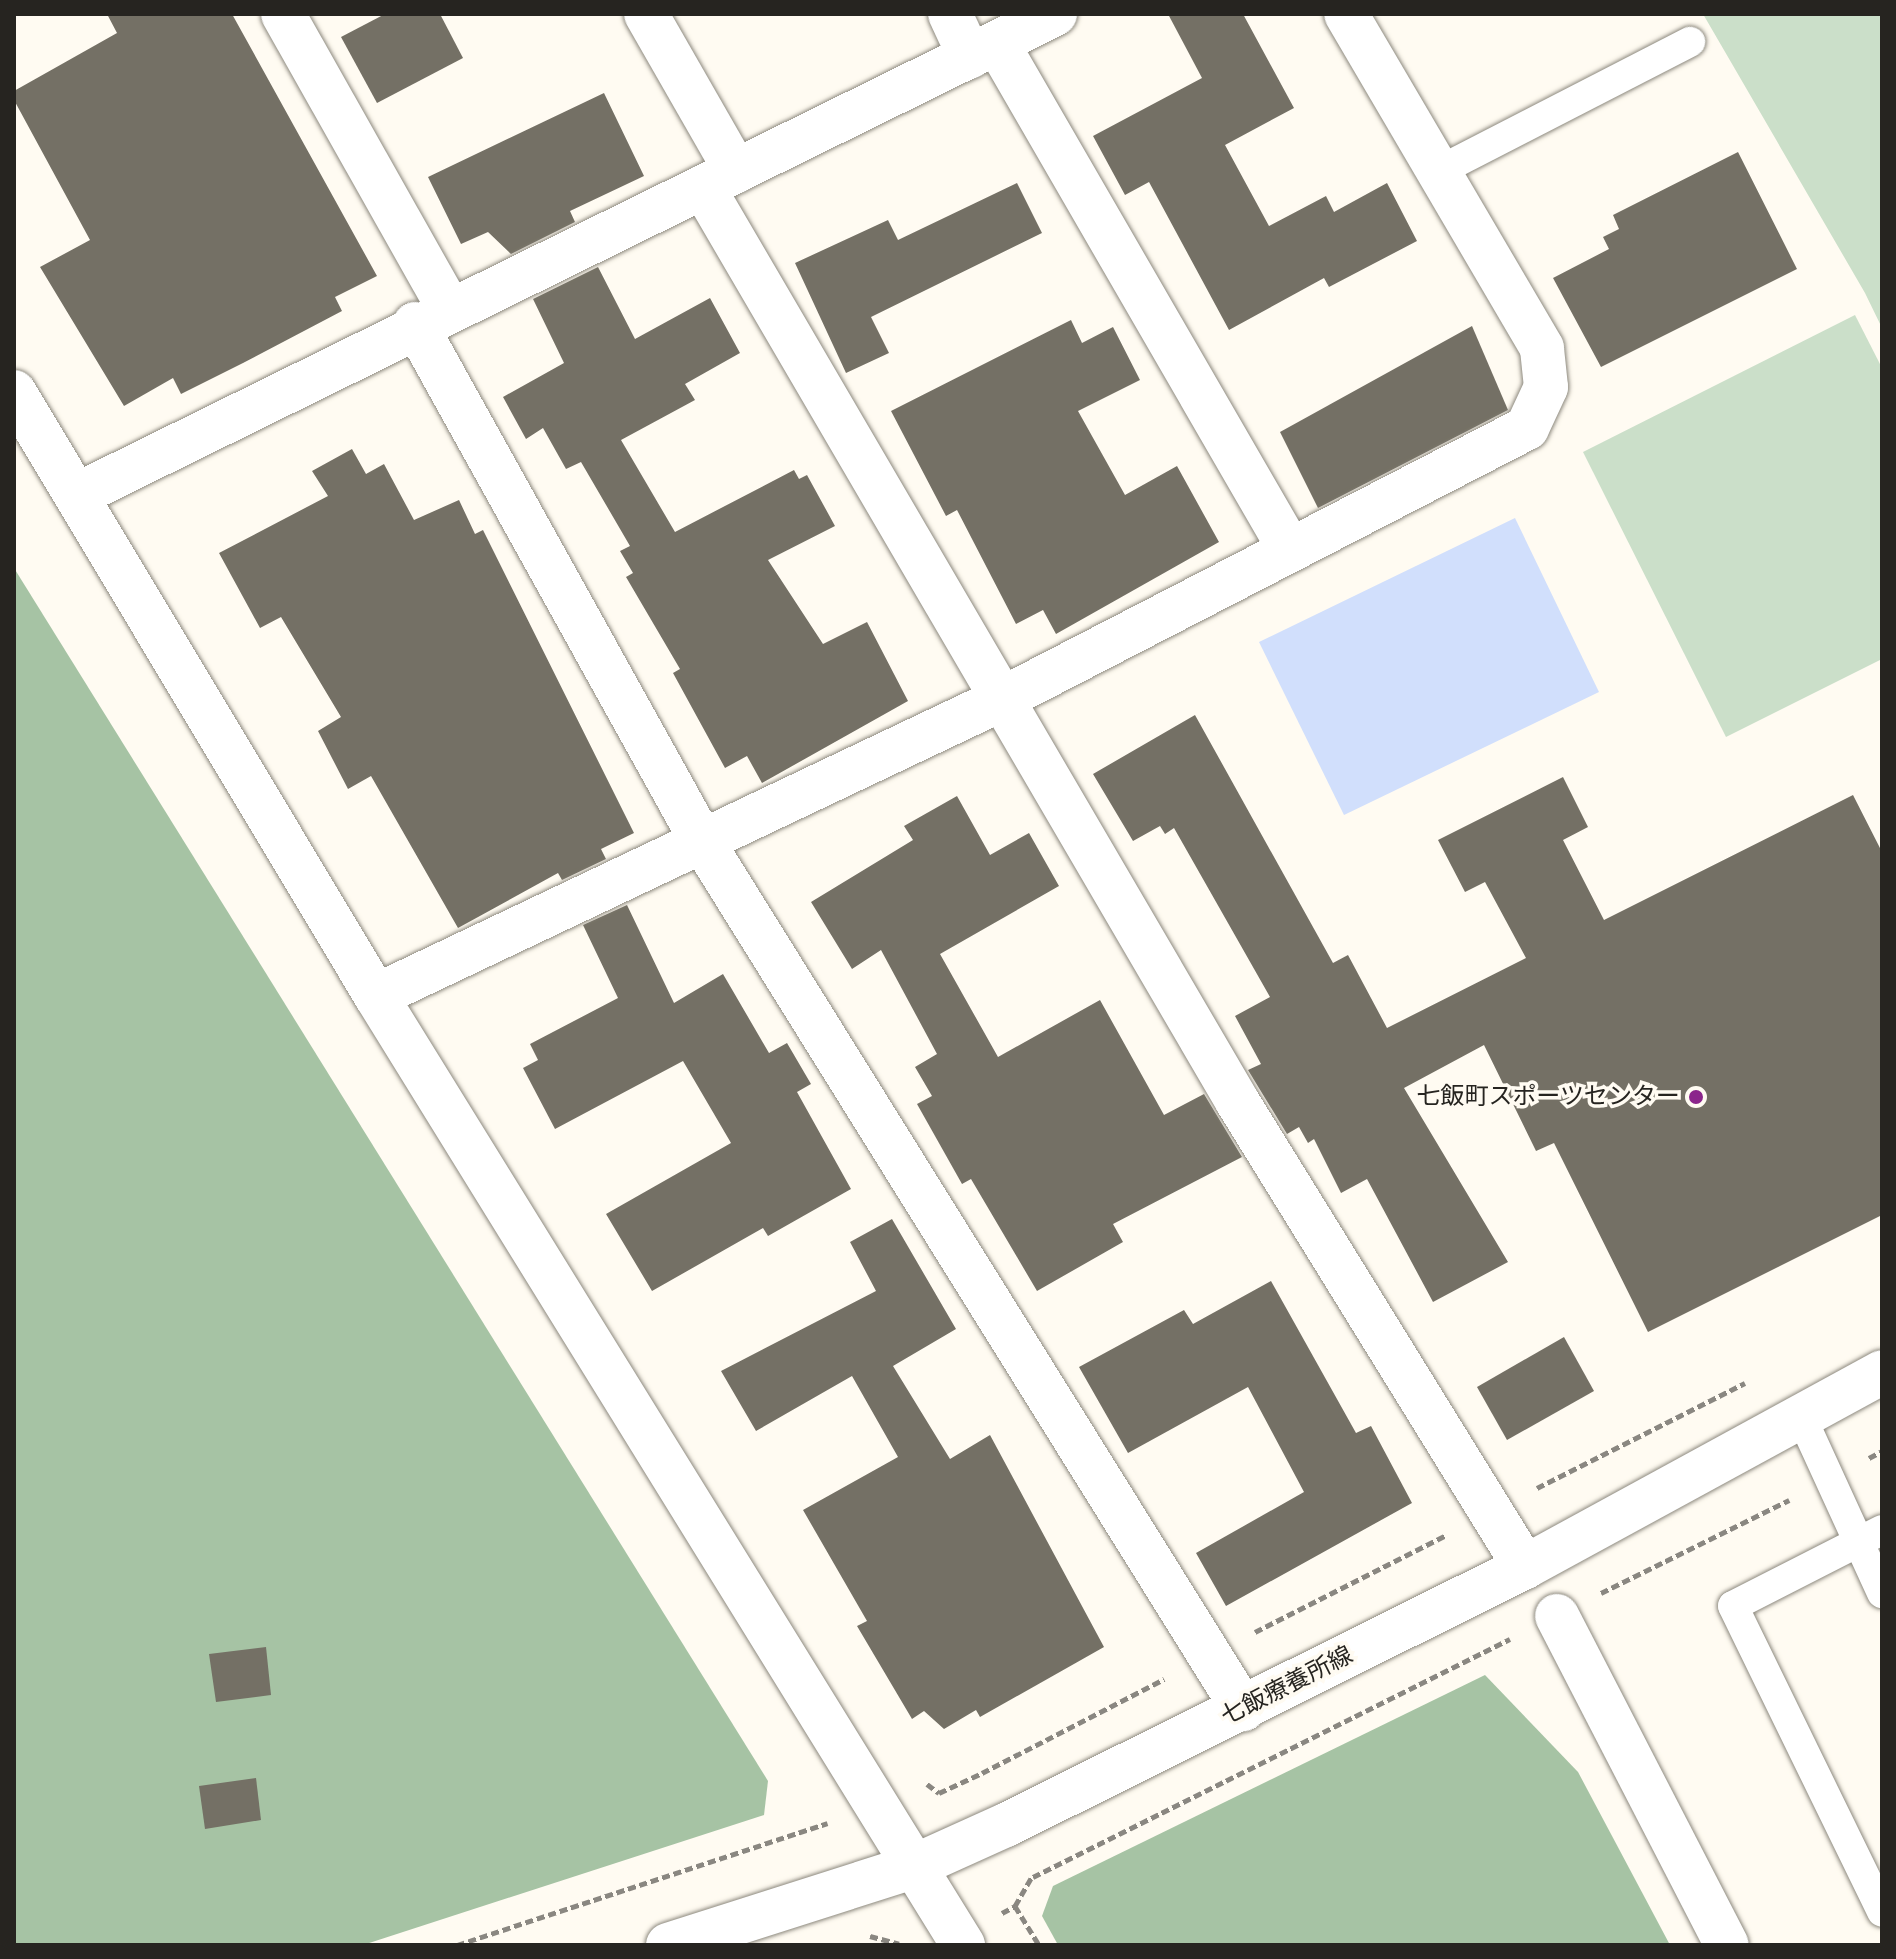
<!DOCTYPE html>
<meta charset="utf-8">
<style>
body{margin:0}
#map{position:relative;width:1896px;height:1959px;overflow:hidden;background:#fffbf2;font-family:Karla,"Noto Sans JP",sans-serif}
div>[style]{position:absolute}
.green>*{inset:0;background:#cbdfc9}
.forest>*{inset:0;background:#a6c3a4}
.water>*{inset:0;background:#d1dffc}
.building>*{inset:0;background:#747065}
.path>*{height:5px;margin-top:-2.5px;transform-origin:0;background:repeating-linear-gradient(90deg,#8a8781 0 8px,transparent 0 12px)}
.roads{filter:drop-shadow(0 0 2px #8d897e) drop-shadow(0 0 2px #8d897e)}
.service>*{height:30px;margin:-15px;padding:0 15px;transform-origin:15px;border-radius:15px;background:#fff}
.pedestrian>*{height:44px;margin:-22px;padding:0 22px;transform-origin:22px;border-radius:22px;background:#fff}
.minor>*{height:44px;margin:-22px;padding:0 22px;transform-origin:22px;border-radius:22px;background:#fff}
.tertiary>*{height:44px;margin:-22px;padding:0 22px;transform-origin:22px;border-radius:22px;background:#fff}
.secondary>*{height:44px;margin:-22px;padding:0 22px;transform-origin:22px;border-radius:22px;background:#fff}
.dots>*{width:22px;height:22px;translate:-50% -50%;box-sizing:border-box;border:4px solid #fffbf2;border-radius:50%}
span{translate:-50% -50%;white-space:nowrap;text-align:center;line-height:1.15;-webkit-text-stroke:7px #fffbf2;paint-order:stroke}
.poi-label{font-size:24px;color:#262420}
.right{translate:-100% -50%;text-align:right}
.street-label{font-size:24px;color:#262420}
.frame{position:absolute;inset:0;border:16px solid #262420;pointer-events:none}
</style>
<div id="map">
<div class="green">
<i style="clip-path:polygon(1703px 14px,1882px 14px,1882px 328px,1865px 293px)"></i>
<i style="clip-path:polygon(1855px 315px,1882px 368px,1882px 659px,1726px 737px,1583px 452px)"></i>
</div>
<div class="forest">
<i style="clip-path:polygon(14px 568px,768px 1781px,764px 1815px,363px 1945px,14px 1945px)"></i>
<i style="clip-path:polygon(1485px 1675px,1578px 1772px,1670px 1945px,1058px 1945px,1042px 1916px,1053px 1886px)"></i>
</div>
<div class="water">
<i style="clip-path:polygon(1515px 518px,1599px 692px,1344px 815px,1259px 642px)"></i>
</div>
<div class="building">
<i style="clip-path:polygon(107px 14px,232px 14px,377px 276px,335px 297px,342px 311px,243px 363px,181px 394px,173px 378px,124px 406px,40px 267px,90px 240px,14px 100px,14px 91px,117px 33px)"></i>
<i style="clip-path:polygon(385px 14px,440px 14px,463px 58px,377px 103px,341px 37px)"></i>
<i style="clip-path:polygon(1168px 14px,1243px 14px,1294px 108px,1225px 145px,1269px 226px,1326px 196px,1334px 212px,1387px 183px,1417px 241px,1329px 287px,1324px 278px,1229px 330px,1149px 182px,1125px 195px,1093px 136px,1202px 78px)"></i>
<i style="clip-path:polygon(604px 93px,644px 176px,570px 211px,575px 222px,511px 254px,488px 232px,461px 244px,428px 177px)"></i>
<i style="clip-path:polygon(1738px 152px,1797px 269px,1601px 367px,1553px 278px,1609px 249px,1603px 237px,1619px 229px,1613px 215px)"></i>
<i style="clip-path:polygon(1017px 183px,1042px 233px,871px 317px,889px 353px,846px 373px,795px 263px,888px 220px,898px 240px)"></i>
<i style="clip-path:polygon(598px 267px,635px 339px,710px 298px,740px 353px,685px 384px,695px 400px,621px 440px,675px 532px,794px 470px,799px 479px,807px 475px,835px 526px,768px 560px,823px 644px,867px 622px,908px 701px,762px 783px,747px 756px,725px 768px,673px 673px,680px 669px,626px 577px,633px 573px,620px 551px,630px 546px,581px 462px,566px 469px,543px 428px,526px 439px,503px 397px,564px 363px,533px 299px)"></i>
<i style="clip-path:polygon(1071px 320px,1082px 343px,1113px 327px,1140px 380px,1078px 411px,1125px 495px,1177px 466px,1219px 542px,1056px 634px,1043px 610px,1016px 624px,957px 510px,946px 516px,891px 411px)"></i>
<i style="clip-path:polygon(1472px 326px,1508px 410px,1318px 508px,1280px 432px)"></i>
<i style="clip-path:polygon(352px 449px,366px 474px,384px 464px,414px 520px,459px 500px,475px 534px,483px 530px,634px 833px,601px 849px,606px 859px,562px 880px,558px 873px,458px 928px,371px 776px,348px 789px,318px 731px,341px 717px,281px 617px,260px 628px,219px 553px,328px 496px,312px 471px)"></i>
<i style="clip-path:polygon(1195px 715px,1333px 963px,1348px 955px,1387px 1028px,1526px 958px,1485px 882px,1465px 892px,1438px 840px,1563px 777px,1588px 827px,1563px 840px,1604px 920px,1853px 795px,1882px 852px,1882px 1215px,1648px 1332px,1554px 1143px,1536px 1151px,1484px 1045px,1404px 1088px,1508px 1262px,1433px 1302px,1367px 1179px,1341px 1193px,1314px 1139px,1308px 1143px,1299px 1127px,1287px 1134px,1248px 1070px,1261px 1064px,1235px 1016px,1270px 997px,1174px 828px,1165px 834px,1160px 826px,1133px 841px,1093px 774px)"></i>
<i style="clip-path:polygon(957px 796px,990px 855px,1029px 833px,1059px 886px,940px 954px,998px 1057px,1100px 1000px,1164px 1115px,1204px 1094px,1242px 1157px,1113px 1224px,1123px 1242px,1037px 1291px,971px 1179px,962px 1184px,917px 1104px,932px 1096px,915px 1067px,937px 1054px,881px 950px,852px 969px,811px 902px,913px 840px,904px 826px)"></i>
<i style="clip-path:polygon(627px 905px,674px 1003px,723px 974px,769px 1053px,787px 1043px,811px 1084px,797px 1092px,851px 1189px,768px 1236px,763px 1228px,652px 1291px,606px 1214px,731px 1143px,683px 1061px,555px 1129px,523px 1068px,538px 1060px,530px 1044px,618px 998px,583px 925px)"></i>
<i style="clip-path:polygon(892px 1219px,956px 1329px,893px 1366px,950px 1459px,990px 1435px,1104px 1647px,980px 1717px,976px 1710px,944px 1729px,924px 1711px,912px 1719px,857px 1626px,867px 1621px,803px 1510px,898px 1457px,852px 1376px,756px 1431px,721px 1371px,876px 1291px,850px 1242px)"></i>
<i style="clip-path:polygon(1271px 1281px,1356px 1433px,1371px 1426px,1412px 1503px,1226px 1606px,1196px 1553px,1304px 1492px,1248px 1387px,1128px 1453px,1079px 1367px,1184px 1310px,1193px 1324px)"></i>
<i style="clip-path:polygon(1564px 1337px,1594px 1391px,1507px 1440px,1477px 1387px)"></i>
<i style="clip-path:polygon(266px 1647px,271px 1695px,216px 1702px,209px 1654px)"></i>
<i style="clip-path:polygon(256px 1778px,261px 1820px,205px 1829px,199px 1786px)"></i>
</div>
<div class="path">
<i style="left:1869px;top:1458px;width:15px;rotate:-28deg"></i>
<i style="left:1537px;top:1488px;width:233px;rotate:-26.8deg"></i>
<i style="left:1601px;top:1593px;width:210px;rotate:-26.3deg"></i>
<i style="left:1255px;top:1632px;width:214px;rotate:-26.9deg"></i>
<i style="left:982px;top:1773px;width:205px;rotate:-27.3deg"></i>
<i style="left:927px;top:1784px;width:15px;rotate:37deg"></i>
<i style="left:939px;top:1793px;width:47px;rotate:-24.9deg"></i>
<i style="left:1033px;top:1877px;width:533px;rotate:-26.52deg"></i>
<i style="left:1015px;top:1906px;width:34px;rotate:-60deg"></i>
<i style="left:1002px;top:1913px;width:15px;rotate:-28deg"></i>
<i style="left:1015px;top:1906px;width:46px;rotate:58.4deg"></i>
<i style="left:870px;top:1936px;width:30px;rotate:15deg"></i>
<i style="left:457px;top:1945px;width:390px;rotate:-18.2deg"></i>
</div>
<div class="roads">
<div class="service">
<i style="left:1435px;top:173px;width:287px;rotate:-27.2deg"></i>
<i style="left:1800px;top:1414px;width:197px;rotate:65.4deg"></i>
<i style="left:1882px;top:1530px;width:167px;rotate:153deg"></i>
<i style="left:1733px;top:1606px;width:340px;rotate:64deg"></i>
</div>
<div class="pedestrian">
<i style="left:1557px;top:1616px;width:370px;rotate:62.7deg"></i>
</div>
<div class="minor">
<i style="left:283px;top:14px;width:336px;rotate:60.6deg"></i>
<i style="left:646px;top:14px;width:181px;rotate:60.2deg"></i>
<i style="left:950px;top:14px;width:47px;rotate:65.1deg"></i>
<i style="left:997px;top:43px;width:583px;rotate:59.96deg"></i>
<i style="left:703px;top:187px;width:1059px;rotate:59.7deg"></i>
<i style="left:1237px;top:1101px;width:548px;rotate:58.28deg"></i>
<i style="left:415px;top:324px;width:585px;rotate:60.98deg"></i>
<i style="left:699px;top:836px;width:1029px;rotate:58.07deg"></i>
<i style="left:77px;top:495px;width:1090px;rotate:-26.19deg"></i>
<i style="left:376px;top:996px;width:691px;rotate:-25.38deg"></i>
<i style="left:1000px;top:700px;width:593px;rotate:-27.3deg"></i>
<i style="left:1527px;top:428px;width:45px;rotate:-65.1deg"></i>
<i style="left:1546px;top:387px;width:39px;rotate:-96deg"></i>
<i style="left:1542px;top:348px;width:387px;rotate:-120.4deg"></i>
</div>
<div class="tertiary">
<i style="left:14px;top:392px;width:704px;rotate:59.06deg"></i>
<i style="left:376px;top:996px;width:1116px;rotate:58.26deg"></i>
</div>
<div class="secondary">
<i style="left:668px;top:1945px;width:259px;rotate:-17.7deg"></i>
<i style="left:915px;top:1866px;width:100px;rotate:-24.3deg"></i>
<i style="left:1006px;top:1825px;width:580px;rotate:-26.43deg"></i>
<i style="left:1525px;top:1567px;width:407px;rotate:-28.6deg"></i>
</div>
</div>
<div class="dots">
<i style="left:1696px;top:1097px;background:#8b258b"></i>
</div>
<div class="poi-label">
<span class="right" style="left:1680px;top:1097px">七飯町スポーツセンター</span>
</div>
<div class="street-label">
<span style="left:1287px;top:1686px;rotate:-27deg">七飯療養所線</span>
</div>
<div class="frame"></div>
</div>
